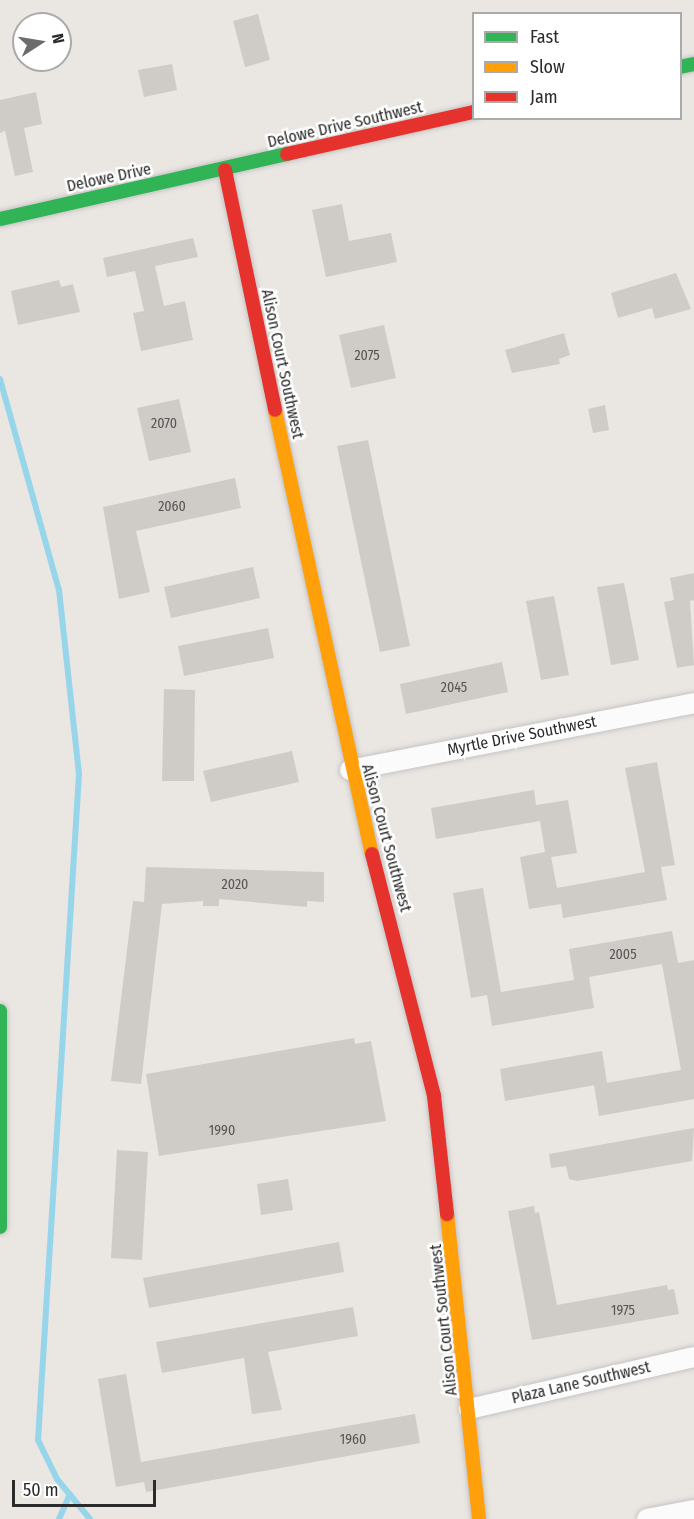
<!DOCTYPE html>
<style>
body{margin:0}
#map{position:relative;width:694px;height:1519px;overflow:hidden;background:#eae6e2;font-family:"Fira Sans Condensed",sans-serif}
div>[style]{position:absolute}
.stream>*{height:6px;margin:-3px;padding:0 3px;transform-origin:3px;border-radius:3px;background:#97d6ea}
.building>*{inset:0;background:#cfccc8}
.roads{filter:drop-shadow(0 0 2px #c5c4c4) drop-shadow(0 0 2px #c5c4c4)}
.street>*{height:20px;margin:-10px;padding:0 10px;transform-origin:10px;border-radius:10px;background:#fcfbfb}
.fast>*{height:14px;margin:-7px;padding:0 7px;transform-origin:7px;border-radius:7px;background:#30b455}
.slow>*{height:14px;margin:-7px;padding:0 7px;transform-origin:7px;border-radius:7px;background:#ff9f0a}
.jam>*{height:14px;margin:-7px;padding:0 7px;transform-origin:7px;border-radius:7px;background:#e5322d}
span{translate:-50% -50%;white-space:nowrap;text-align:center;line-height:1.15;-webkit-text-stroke:5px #fff;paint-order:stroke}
.number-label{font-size:14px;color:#565554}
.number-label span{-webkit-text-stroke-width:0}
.street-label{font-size:16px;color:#2b2b2b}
.legend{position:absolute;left:472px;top:12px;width:210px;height:108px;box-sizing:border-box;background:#fff;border:2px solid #aaa;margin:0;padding:8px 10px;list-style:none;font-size:18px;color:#2b2b2b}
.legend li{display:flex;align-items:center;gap:12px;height:30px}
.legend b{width:30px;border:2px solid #aaa}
.north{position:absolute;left:12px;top:12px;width:60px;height:60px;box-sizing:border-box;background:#fff;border:2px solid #aaa;border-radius:50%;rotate:78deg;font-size:16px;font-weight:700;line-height:24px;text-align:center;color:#2b2b2b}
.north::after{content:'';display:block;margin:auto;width:21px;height:27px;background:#6e6c6b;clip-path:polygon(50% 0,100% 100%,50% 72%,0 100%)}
.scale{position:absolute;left:12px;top:1480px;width:144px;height:27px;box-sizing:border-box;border:3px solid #2b2b2b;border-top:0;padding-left:8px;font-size:18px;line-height:21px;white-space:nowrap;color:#2b2b2b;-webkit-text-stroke:4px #fff;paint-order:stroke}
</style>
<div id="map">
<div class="stream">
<i style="left:0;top:379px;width:219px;rotate:74.4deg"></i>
<i style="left:59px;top:590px;width:185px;rotate:83.8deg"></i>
<i style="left:79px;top:774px;width:667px;rotate:93.52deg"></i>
<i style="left:38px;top:1440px;width:43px;rotate:64deg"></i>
<i style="left:57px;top:1479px;width:52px;rotate:50.5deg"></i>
<i style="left:59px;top:1519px;width:27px;rotate:-66deg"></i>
</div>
<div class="building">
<i style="clip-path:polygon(258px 14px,270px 60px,245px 67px,233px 21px)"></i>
<i style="clip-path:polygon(172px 64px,177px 90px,144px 97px,138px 70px)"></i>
<i style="clip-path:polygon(36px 92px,42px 124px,24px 128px,33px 172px,15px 176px,5px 131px,0 133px,0 100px)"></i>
<i style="clip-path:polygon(342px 204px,349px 241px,391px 233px,397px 262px,326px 277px,312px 210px)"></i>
<i style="clip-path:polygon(193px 238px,198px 257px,155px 266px,164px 306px,185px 301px,193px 340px,141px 351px,133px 313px,144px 311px,135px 271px,107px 277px,103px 258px)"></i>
<i style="clip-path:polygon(676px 273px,691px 309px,655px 319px,652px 308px,618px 318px,611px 293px)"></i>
<i style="clip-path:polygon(59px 280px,61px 287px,73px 284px,80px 312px,18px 325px,11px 291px)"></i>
<i style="clip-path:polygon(384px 325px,396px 378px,351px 388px,339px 335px)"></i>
<i style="clip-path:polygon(564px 333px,570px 355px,559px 359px,560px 364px,512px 373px,505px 350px)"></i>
<i style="clip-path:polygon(179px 399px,191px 452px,149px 461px,137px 408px)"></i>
<i style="clip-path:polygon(605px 405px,609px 430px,593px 433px,588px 409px)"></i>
<i style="clip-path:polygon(368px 440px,410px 646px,380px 652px,337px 446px)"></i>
<i style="clip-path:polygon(235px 478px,241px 508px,136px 531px,150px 592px,119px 599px,103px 507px)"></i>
<i style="clip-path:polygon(253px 567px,260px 598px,171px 618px,164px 587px)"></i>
<i style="clip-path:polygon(694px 573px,694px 600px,690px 601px,694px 665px,677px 668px,664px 602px,674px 600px,670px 578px)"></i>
<i style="clip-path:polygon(624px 583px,639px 660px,611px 665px,597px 587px)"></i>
<i style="clip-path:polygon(554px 596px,569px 675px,541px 680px,526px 601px)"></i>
<i style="clip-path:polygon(268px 628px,274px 658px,184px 676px,178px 646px)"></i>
<i style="clip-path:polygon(502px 662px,508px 692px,406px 714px,400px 684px)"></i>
<i style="clip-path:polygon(164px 689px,195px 690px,194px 781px,162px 781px)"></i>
<i style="clip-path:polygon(292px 751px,299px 782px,211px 802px,203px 771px)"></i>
<i style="clip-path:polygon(657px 762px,675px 865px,661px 867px,667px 900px,563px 918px,561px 904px,529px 909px,520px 857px,545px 852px,540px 821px,436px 839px,431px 808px,534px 790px,536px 805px,568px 800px,577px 853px,551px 857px,557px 888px,645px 872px,625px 768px)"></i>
<i style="clip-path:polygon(146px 867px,324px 872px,324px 902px,307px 901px,307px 907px,219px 899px,219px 906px,203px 906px,203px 901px,162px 904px,141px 1084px,111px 1081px,133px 901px,144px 902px)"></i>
<i style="clip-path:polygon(483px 888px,501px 992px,574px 980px,569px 949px,672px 931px,678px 963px,694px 960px,694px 1099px,599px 1116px,594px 1085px,681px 1070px,662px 964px,589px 977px,594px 1008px,492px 1026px,487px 995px,471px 998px,453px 893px)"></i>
<i style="clip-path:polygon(354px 1038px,355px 1044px,371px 1041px,386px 1121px,159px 1156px,146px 1074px)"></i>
<i style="clip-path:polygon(602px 1051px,607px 1083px,505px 1101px,500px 1069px)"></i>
<i style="clip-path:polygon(694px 1128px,692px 1161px,577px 1181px,569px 1179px,566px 1166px,551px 1168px,549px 1154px)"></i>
<i style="clip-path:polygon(117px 1150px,148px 1152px,142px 1260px,111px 1258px)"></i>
<i style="clip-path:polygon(288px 1179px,293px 1210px,261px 1215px,257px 1184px)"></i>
<i style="clip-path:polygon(534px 1206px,535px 1213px,539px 1212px,557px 1305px,667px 1285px,668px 1290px,674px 1289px,679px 1314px,532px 1340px,508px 1211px)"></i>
<i style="clip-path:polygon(339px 1242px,344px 1272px,149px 1308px,143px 1278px)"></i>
<i style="clip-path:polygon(353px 1307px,358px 1336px,268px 1352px,282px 1410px,252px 1414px,244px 1358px,162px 1373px,156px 1342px)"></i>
<i style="clip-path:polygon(126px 1374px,141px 1462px,415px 1414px,420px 1443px,146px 1492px,144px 1482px,116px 1487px,98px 1379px)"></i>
</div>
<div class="roads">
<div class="street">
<i style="left:350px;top:770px;width:350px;rotate:-11deg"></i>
<i style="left:469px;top:1409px;width:231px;rotate:-13deg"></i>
<i style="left:647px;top:1519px;width:48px;rotate:-10.8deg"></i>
</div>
<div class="fast">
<i style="left:680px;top:67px;width:14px;rotate:-12deg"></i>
<i style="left:0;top:219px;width:294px;rotate:-12.8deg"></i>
<i style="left:0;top:1011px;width:216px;rotate:90deg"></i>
</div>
<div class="slow">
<i style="left:275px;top:410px;width:454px;rotate:77.7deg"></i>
<i style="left:447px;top:1214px;width:307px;rotate:84deg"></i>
</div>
<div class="jam">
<i style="left:287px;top:154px;width:192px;rotate:-12.7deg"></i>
<i style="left:225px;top:170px;width:245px;rotate:78.2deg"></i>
<i style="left:372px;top:854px;width:250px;rotate:75.6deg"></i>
<i style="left:434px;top:1096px;width:119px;rotate:83.7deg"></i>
</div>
</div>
<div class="number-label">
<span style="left:367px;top:356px">2075</span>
<span style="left:164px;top:424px">2070</span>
<span style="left:172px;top:507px">2060</span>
<span style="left:454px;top:688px">2045</span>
<span style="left:235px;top:885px">2020</span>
<span style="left:623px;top:955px">2005</span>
<span style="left:222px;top:1131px">1990</span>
<span style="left:623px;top:1311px">1975</span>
<span style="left:353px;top:1440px">1960</span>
</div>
<div class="street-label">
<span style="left:345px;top:125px;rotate:-13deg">Delowe Drive Southwest</span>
<span style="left:109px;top:178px;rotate:-12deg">Delowe Drive</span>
<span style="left:282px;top:364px;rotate:78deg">Alison Court Southwest</span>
<span style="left:522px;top:736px;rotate:-11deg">Myrtle Drive Southwest</span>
<span style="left:386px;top:838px;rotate:75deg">Alison Court Southwest</span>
<span style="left:444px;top:1320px;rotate:-96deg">Alison Court Southwest</span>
<span style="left:581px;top:1383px;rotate:-13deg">Plaza Lane Southwest</span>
</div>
<ul class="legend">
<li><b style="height:8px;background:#30b455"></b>Fast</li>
<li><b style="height:8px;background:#ff9f0a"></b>Slow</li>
<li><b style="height:8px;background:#e5322d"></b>Jam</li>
</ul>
<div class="north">N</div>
<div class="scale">50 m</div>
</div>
